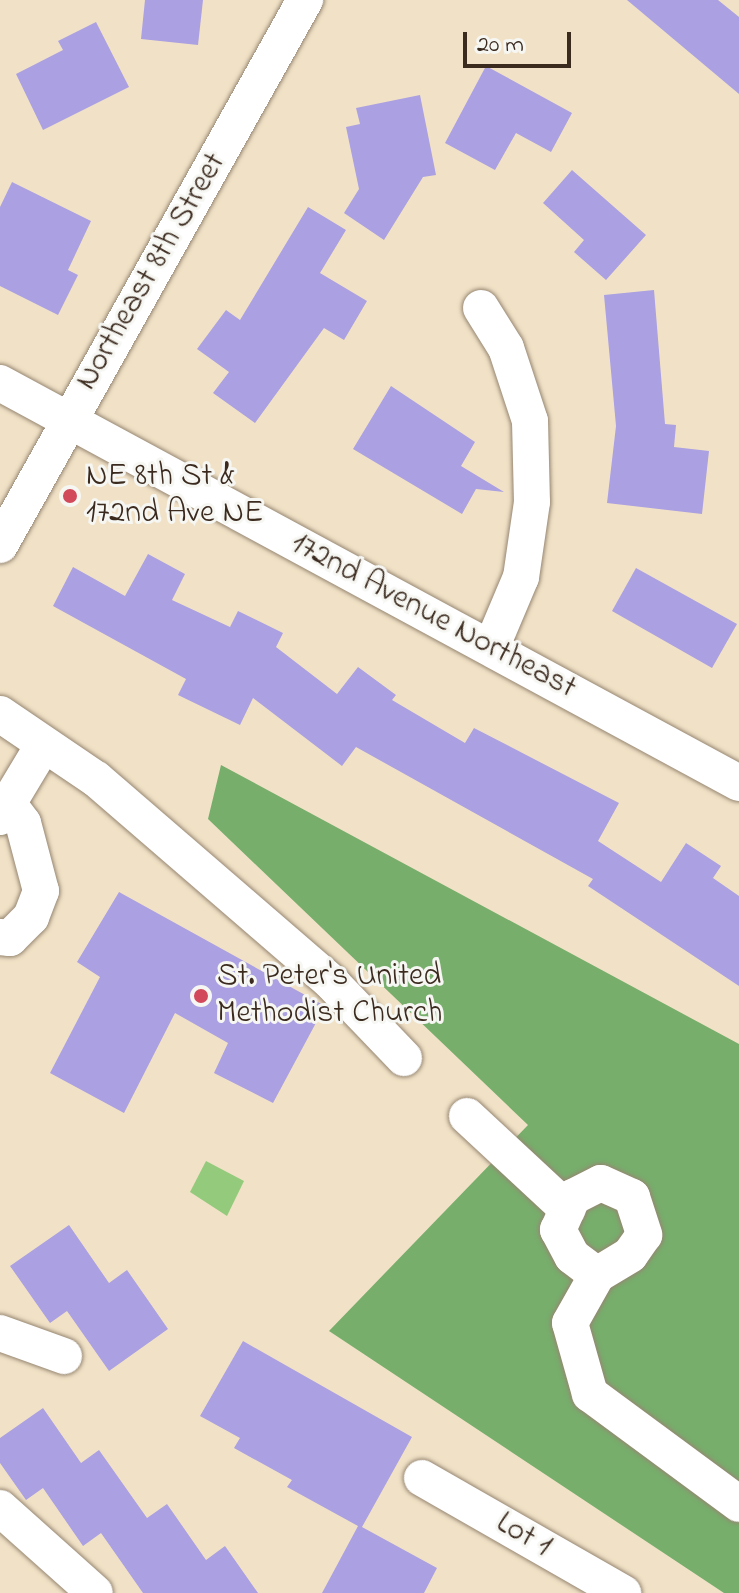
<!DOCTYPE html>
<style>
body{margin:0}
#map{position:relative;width:739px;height:1593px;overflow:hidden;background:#f1e2c7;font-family:"Indie Flower",sans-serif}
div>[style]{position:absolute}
.green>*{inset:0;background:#94ca7c}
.forest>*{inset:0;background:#77ae6c}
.building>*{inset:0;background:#aba0e1}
.roads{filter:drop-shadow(0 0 2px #968672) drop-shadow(0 0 2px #968672)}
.minor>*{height:36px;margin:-18px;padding:0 18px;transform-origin:18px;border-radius:18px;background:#fff}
.dots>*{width:22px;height:22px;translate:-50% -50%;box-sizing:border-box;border:4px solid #f6f6f2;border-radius:50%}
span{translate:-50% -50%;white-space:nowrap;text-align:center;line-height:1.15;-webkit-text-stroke:6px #f6f6f2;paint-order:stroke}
.street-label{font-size:32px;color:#3b2a1e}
.poi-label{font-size:32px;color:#3b2a1e}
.left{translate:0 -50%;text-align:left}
.scale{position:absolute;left:463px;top:32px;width:108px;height:36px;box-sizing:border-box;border:4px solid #3b2a1e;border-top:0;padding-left:10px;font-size:24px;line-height:28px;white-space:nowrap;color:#3b2a1e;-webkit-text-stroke:6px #f6f6f2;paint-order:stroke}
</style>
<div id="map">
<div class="green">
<i style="clip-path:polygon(206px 1161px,244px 1181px,227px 1216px,190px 1192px)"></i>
</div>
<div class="forest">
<i style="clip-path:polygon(221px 765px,739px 1044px,739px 1593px,724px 1593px,329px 1331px,528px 1125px,208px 819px)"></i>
</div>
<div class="building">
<i style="clip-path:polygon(145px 0,203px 0,198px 45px,141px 39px)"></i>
<i style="clip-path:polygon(627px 0,718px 0,739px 17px,739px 94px)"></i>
<i style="clip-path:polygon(96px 22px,129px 87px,43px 130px,16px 74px,63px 50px,58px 41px)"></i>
<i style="clip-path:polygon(486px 66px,572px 113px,551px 152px,516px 133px,495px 170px,445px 143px)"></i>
<i style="clip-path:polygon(420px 95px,436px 175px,423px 177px,384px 240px,344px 213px,359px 189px,346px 127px,360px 124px,356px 108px)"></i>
<i style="clip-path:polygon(572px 170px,646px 235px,606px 280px,574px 252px,584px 240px,543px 203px)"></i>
<i style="clip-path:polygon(12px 182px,91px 221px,68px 270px,78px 275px,58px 315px,0 286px,0 207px)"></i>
<i style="clip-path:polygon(308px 207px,346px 230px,320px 273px,367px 301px,344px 340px,324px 328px,255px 423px,213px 393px,229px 372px,197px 349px,226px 310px,240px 320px)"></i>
<i style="clip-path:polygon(654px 290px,665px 424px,676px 425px,674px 447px,709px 451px,702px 514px,607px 503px,616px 426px,604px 295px)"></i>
<i style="clip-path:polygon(391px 386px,475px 442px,461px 466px,504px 492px,476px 489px,462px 514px,353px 449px)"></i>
<i style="clip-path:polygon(148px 554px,185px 574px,172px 600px,230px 627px,238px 611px,283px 633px,276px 647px,337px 694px,358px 667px,396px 695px,392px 700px,465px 743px,474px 728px,619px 803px,598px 841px,661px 882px,686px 843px,721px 866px,713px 878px,739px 896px,739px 986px,588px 886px,593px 879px,356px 747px,342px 766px,253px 698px,240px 725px,178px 695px,186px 679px,53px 606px,73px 567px,125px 596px)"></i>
<i style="clip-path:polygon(636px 568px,737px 624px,712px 668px,612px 611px)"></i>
<i style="clip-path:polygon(119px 892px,325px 1006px,273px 1103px,214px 1073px,228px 1043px,175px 1013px,124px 1113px,50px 1073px,100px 977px,77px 962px)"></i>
<i style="clip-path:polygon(69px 1225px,109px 1283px,127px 1270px,168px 1329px,109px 1371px,67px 1311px,50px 1323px,10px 1266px)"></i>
<i style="clip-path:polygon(243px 1341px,412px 1437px,362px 1527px,437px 1568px,424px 1593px,322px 1593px,358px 1526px,287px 1487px,292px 1480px,234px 1448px,240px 1438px,200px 1416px)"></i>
<i style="clip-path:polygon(43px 1408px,81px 1463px,99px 1450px,147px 1518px,167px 1504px,206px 1560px,225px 1546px,258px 1593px,143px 1593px,101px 1533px,83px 1546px,43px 1488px,26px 1500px,0 1463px,0 1438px)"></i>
</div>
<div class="roads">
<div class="minor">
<i style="left:481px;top:308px;width:47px;rotate:58deg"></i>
<i style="left:506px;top:348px;width:77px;rotate:71.8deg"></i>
<i style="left:530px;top:421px;width:81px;rotate:88.6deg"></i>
<i style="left:532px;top:502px;width:76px;rotate:98.3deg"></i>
<i style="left:521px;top:577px;width:77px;rotate:112.9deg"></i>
<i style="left:0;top:383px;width:840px;rotate:28.43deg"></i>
<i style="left:0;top:545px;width:625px;rotate:-60.77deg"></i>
<i style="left:0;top:714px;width:116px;rotate:34.1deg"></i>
<i style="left:96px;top:779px;width:312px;rotate:40.8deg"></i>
<i style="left:332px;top:983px;width:104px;rotate:46.2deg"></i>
<i style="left:0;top:817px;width:82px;rotate:-59deg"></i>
<i style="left:0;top:937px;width:10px;rotate:6deg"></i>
<i style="left:10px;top:938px;width:30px;rotate:-45deg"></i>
<i style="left:31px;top:917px;width:28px;rotate:-69deg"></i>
<i style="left:41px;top:891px;width:70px;rotate:-104.8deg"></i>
<i style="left:23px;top:823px;width:21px;rotate:-127deg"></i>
<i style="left:467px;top:1116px;width:137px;rotate:42.9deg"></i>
<i style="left:597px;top:1275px;width:31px;rotate:-143deg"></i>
<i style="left:572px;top:1256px;width:30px;rotate:-118deg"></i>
<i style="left:558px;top:1230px;width:36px;rotate:-66deg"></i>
<i style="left:573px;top:1197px;width:31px;rotate:-27deg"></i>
<i style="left:601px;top:1183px;width:34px;rotate:24deg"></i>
<i style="left:632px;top:1197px;width:40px;rotate:72deg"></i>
<i style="left:644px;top:1235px;width:24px;rotate:125deg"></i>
<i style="left:630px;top:1255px;width:39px;rotate:149deg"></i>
<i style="left:597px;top:1275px;width:55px;rotate:119.4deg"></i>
<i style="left:570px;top:1323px;width:74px;rotate:74.3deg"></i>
<i style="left:590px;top:1394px;width:185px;rotate:36.4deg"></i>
<i style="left:0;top:1333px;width:68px;rotate:19.8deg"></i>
<i style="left:422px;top:1478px;width:232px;rotate:29.8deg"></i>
<i style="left:0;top:1508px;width:127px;rotate:41.8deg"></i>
</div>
</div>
<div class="dots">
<i style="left:70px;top:496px;background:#d1495b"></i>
<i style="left:201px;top:996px;background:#d1495b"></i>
</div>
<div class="street-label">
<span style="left:152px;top:272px;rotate:-60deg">Northeast 8th Street</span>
<span style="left:433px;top:617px;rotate:28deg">172nd Avenue Northeast</span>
<span style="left:523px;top:1536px;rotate:30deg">Lot 1</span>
</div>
<div class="poi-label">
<span class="left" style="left:86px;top:496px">NE 8th St &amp;<br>172nd Ave NE</span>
<span class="left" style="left:217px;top:996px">St. Peter's United<br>Methodist Church</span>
</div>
<div class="scale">20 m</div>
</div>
